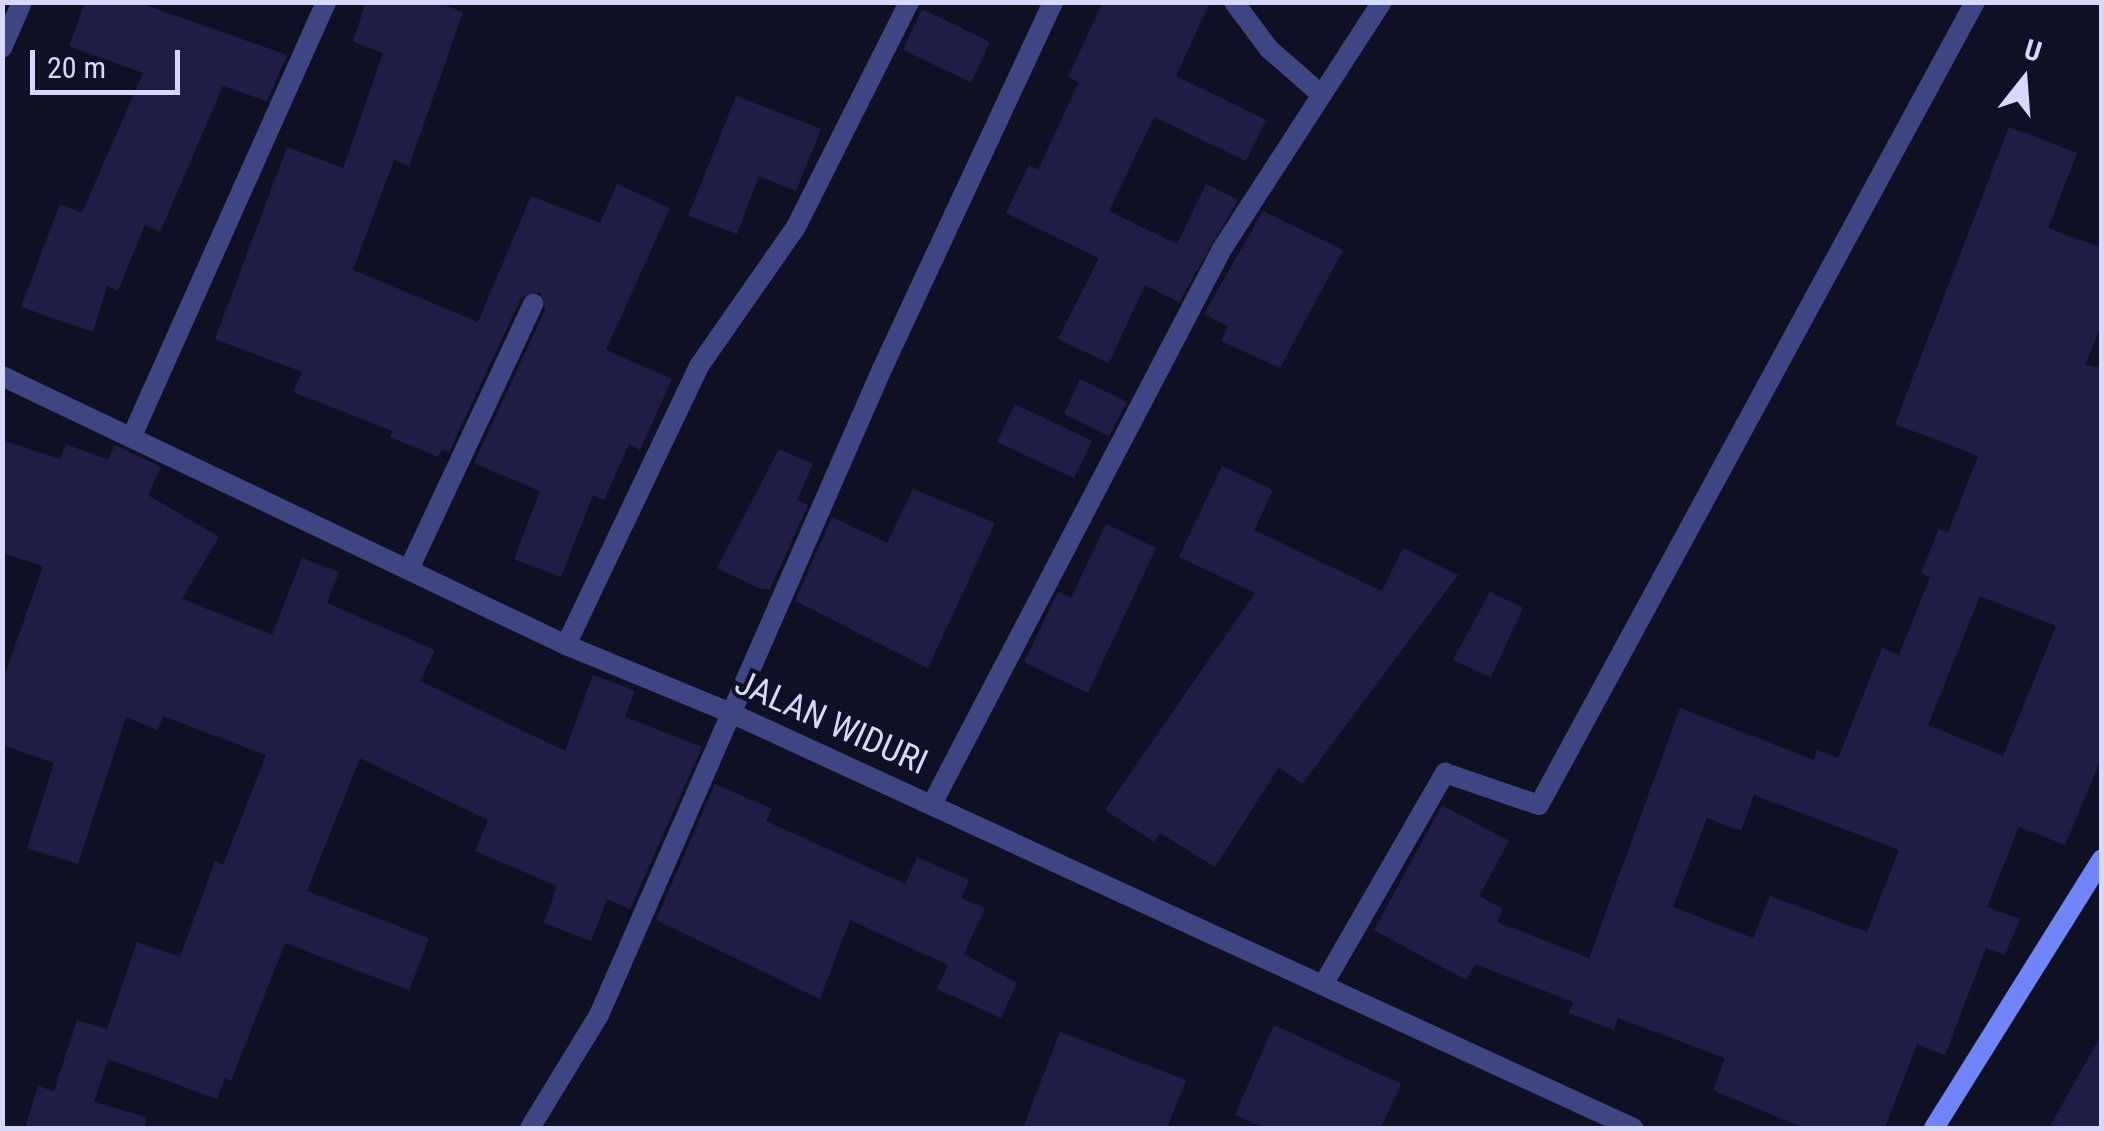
<!DOCTYPE html>
<style>
body{margin:0}
#map{position:relative;width:2104px;height:1131px;overflow:hidden;background:#101025;font-family:"Roboto Condensed",sans-serif}
div>[style]{position:absolute}
.building>*{inset:0;background:#1f1d45}
.minor>*{height:20px;margin:-10px;padding:0 10px;transform-origin:10px;border-radius:10px;background:#3d4682}
.secondary>*{height:20px;margin:-10px;padding:0 10px;transform-origin:10px;border-radius:10px;background:#7284f9}
span{translate:-50% -50%;white-space:nowrap;text-align:center;line-height:1.15;-webkit-text-stroke:8px #101025;paint-order:stroke}
.street-label{font-size:35px;color:#d6d8fd}
.frame{position:absolute;inset:0;border:5px solid #d6d8fd;pointer-events:none}
.north{position:absolute;left:1974px;top:30px;width:100px;height:100px;-webkit-text-stroke:8px #101025;paint-order:stroke;rotate:17deg;font-size:28px;font-weight:700;line-height:40px;text-align:center;color:#d6d8fd}
.north::after{content:'';display:block;margin:auto;width:35px;height:45px;background:#d6d8fd;clip-path:polygon(50% 0,100% 100%,50% 72%,0 100%)}
.scale{position:absolute;left:30px;top:50px;width:150px;height:45px;box-sizing:border-box;border:5px solid #d6d8fd;border-top:0;padding-left:12px;font-size:30px;line-height:35px;white-space:nowrap;color:#d6d8fd;-webkit-text-stroke:8px #101025;paint-order:stroke}
</style>
<div id="map">
<div class="building">
<i style="clip-path:polygon(85px 2px,137px 2px,287px 55px,267px 101px,223px 86px,160px 232px,145px 225px,118px 291px,107px 286px,93px 332px,21px 307px,60px 204px,82px 213px,143px 73px,69px 46px)"></i>
<i style="clip-path:polygon(366px 2px,436px 2px,463px 12px,409px 166px,394px 160px,353px 270px,478px 322px,531px 196px,600px 223px,617px 184px,670px 208px,606px 350px,672px 379px,640px 450px,629px 444px,604px 500px,593px 495px,561px 577px,514px 559px,540px 491px,474px 463px,545px 310px,540px 292px,521px 298px,449px 452px,442px 449px,438px 457px,390px 437px,393px 431px,293px 392px,302px 372px,215px 339px,287px 147px,343px 168px,383px 53px,353px 42px)"></i>
<i style="clip-path:polygon(1103px 2px,1210px 2px,1176px 76px,1266px 120px,1246px 161px,1154px 117px,1109px 211px,1177px 244px,1206px 184px,1238px 200px,1179px 302px,1145px 285px,1109px 363px,1058px 339px,1099px 258px,1006px 213px,1029px 165px,1038px 170px,1079px 82px,1068px 77px)"></i>
<i style="clip-path:polygon(922px 9px,990px 42px,971px 82px,903px 50px)"></i>
<i style="clip-path:polygon(736px 96px,821px 129px,796px 191px,759px 176px,737px 234px,688px 216px)"></i>
<i style="clip-path:polygon(evenodd,2009px 127px,2077px 153px,2048px 228px,2102px 248px,2102px 324px,2085px 365px,2102px 368px,2102px 757px,2065px 845px,2019px 827px,1987px 907px,2020px 919px,2005px 955px,1986px 948px,1945px 1055px,1917px 1044px,1885px 1128px,1804px 1128px,1713px 1090px,1725px 1058px,1618px 1018px,1614px 1030px,1569px 1013px,1573px 1002px,1475px 964px,1466px 980px,1374px 930px,1442px 805px,1509px 841px,1479px 896px,1503px 909px,1497px 922px,1589px 958px,1680px 708px,1814px 760px,1817px 750px,1838px 758px,1882px 648px,1899px 655px,1930px 577px,1921px 573px,1939px 529px,1948px 533px,1978px 456px,1895px 424px,2009px 127px,1980px 596px,2056px 626px,2003px 756px,1928px 725px,1980px 596px,2009px 127px,1754px 795px,1899px 850px,1867px 932px,1770px 896px,1753px 938px,1673px 907px,1707px 818px,1741px 831px,1754px 795px)"></i>
<i style="clip-path:polygon(1263px 211px,1343px 250px,1280px 368px,1221px 341px,1228px 326px,1204px 314px)"></i>
<i style="clip-path:polygon(1080px 379px,1127px 402px,1109px 436px,1064px 414px)"></i>
<i style="clip-path:polygon(1015px 404px,1092px 441px,1074px 478px,997px 442px)"></i>
<i style="clip-path:polygon(2px 440px,60px 459px,66px 444px,108px 460px,115px 445px,161px 467px,148px 495px,219px 537px,182px 599px,272px 635px,302px 558px,339px 572px,327px 603px,435px 650px,420px 681px,565px 751px,593px 675px,635px 691px,625px 717px,702px 747px,630px 909px,607px 899px,591px 941px,544px 923px,557px 886px,475px 851px,488px 820px,360px 758px,307px 891px,429px 938px,409px 990px,285px 943px,231px 1081px,225px 1078px,217px 1099px,108px 1059px,94px 1102px,146px 1117px,145px 1128px,25px 1128px,38px 1086px,54px 1091px,77px 1020px,107px 1029px,137px 942px,180px 957px,215px 861px,223px 865px,266px 755px,163px 716px,158px 730px,126px 717px,78px 864px,27px 848px,54px 763px,2px 745px,2px 683px,43px 566px,2px 553px)"></i>
<i style="clip-path:polygon(779px 449px,813px 464px,797px 500px,808px 505px,770px 589px,761px 589px,717px 568px)"></i>
<i style="clip-path:polygon(1222px 466px,1273px 490px,1254px 530px,1382px 591px,1403px 548px,1458px 575px,1302px 784px,1279px 767px,1215px 867px,1160px 833px,1154px 842px,1105px 810px,1255px 593px,1179px 557px)"></i>
<i style="clip-path:polygon(913px 489px,995px 523px,928px 668px,795px 601px,832px 517px,887px 543px)"></i>
<i style="clip-path:polygon(1106px 524px,1156px 548px,1088px 693px,1024px 662px,1058px 592px,1071px 598px)"></i>
<i style="clip-path:polygon(1490px 592px,1523px 608px,1491px 677px,1453px 660px)"></i>
<i style="clip-path:polygon(715px 784px,772px 809px,766px 821px,905px 884px,917px 857px,969px 880px,961px 898px,985px 908px,964px 954px,1017px 983px,1001px 1018px,937px 989px,948px 965px,850px 920px,820px 999px,656px 920px)"></i>
<i style="clip-path:polygon(1274px 1025px,1401px 1084px,1381px 1128px,1265px 1128px,1235px 1115px)"></i>
<i style="clip-path:polygon(1060px 1032px,1186px 1080px,1167px 1128px,1023px 1128px)"></i>
<i style="clip-path:polygon(2102px 1034px,2102px 1128px,2049px 1128px)"></i>
</div>
<div class="minor">
<i style="left:1234px;top:2px;width:59px;rotate:53.3deg"></i>
<i style="left:1269px;top:49px;width:70px;rotate:41deg"></i>
<i style="left:2px;top:48px;width:50px;rotate:-66.5deg"></i>
<i style="left:2px;top:376px;width:625px;rotate:25.5deg"></i>
<i style="left:566px;top:645px;width:181px;rotate:22.4deg"></i>
<i style="left:733px;top:714px;width:991px;rotate:24.7deg"></i>
<i style="left:132px;top:436px;width:475px;rotate:-65.9deg"></i>
<i style="left:409px;top:569px;width:293px;rotate:-64.9deg"></i>
<i style="left:566px;top:645px;width:309px;rotate:-64.5deg"></i>
<i style="left:699px;top:366px;width:169px;rotate:-55.1deg"></i>
<i style="left:796px;top:227px;width:252px;rotate:-63.3deg"></i>
<i style="left:932px;top:804px;width:626px;rotate:-62.41deg"></i>
<i style="left:1222px;top:249px;width:294px;rotate:-57.1deg"></i>
<i style="left:1323px;top:985px;width:245px;rotate:-60.1deg"></i>
<i style="left:1445px;top:773px;width:99px;rotate:18.8deg"></i>
<i style="left:1539px;top:805px;width:914px;rotate:-61.5deg"></i>
<i style="left:530px;top:1128px;width:132px;rotate:-58.6deg"></i>
<i style="left:599px;top:1015px;width:705px;rotate:-66.34deg"></i>
<i style="left:882px;top:369px;width:405px;rotate:-65deg"></i>
</div>
<div class="secondary">
<i style="left:1934px;top:1128px;width:317px;rotate:-58deg"></i>
</div>
<div class="street-label">
<span style="left:831px;top:723px;rotate:24deg">JALAN WIDURI</span>
</div>
<div class="frame"></div>
<div class="north">U</div>
<div class="scale">20 m</div>
</div>
